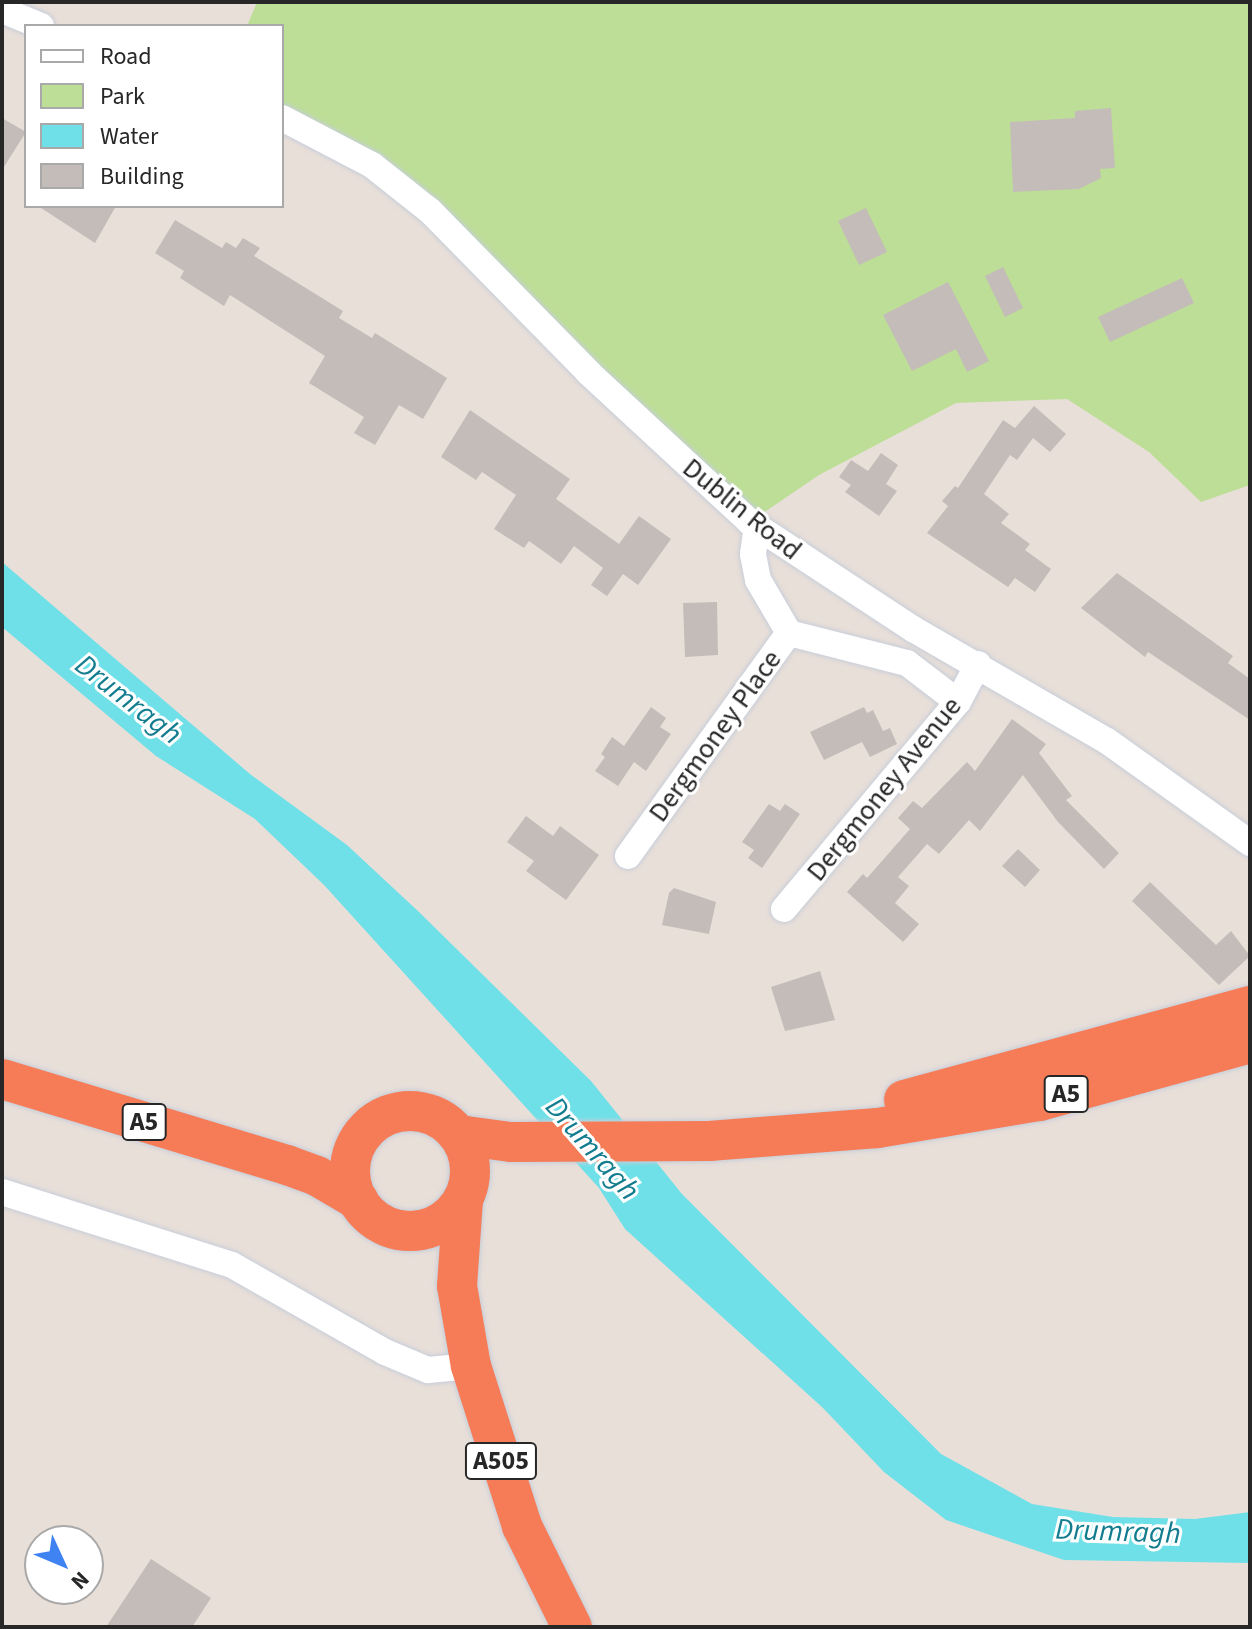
<!DOCTYPE html>
<style>
body{margin:0}
#map{position:relative;width:1252px;height:1629px;overflow:hidden;background:#e9dfd9;font-family:"Source Sans 3",sans-serif}
div>[style]{position:absolute}
.green>*{inset:0;background:#bdde97}
.water>*{inset:0;background:#6fe0e8}
.building>*{inset:0;background:#c4bcb9}
.roads{filter:drop-shadow(0 0 2px #c7ced9) drop-shadow(0 0 2px #c7ced9)}
.minor>*{height:26px;margin:-13px;padding:0 13px;transform-origin:13px;border-radius:13px;background:#fff}
.highway>*{height:40px;margin:-20px;padding:0 20px;transform-origin:20px;border-radius:20px;background:#f67c57}
.highway>.ring{margin:-20px;padding:0;box-sizing:content-box;background:none;border:40px solid #f67c57;border-radius:50%}
span{translate:-50% -50%;white-space:nowrap;text-align:center;line-height:1.15;-webkit-text-stroke:6px #fff;paint-order:stroke}
.shield-label span{padding:2px 6px;background:#fff;border:2px solid;border-radius:6px;-webkit-text-stroke-width:0}
.shield-label{font-size:26px;color:#272727;font-weight:700}
.street-label{font-size:28px;color:#272727}
.water-label{font-size:30px;color:#137d8f;font-style:italic}
.frame{position:absolute;inset:0;border:4px solid #272727;pointer-events:none}
.legend{position:absolute;left:24px;top:24px;width:260px;height:184px;box-sizing:border-box;background:#fff;border:2px solid #a9a9a9;margin:0;padding:10px 14px;list-style:none;font-size:24px;color:#272727}
.legend li{display:flex;align-items:center;gap:16px;height:40px}
.legend b{width:40px;border:2px solid #a9a9a9}
.north{position:absolute;left:24px;top:1525px;width:80px;height:80px;box-sizing:border-box;background:#fff;border:2px solid #a9a9a9;border-radius:50%;rotate:134deg;font-size:22px;font-weight:700;line-height:32px;text-align:center;color:#272727}
.north::after{content:'';display:block;margin:auto;width:28px;height:36px;background:#3e83f1;clip-path:polygon(50% 0,100% 100%,50% 72%,0 100%)}
</style>
<div id="map">
<div class="green">
<i style="clip-path:polygon(257px 2px,1250px 2px,1250px 485px,1201px 502px,1149px 452px,1067px 399px,956px 403px,819px 475px,750px 522px,430px 211px,282px 118px,282px 26px,247px 26px)"></i>
</div>
<div class="water">
<i style="clip-path:polygon(2px 562px,250px 774px,347px 845px,419px 912px,591px 1081px,682px 1194px,941px 1454px,1032px 1504px,1113px 1517px,1195px 1519px,1250px 1512px,1250px 1563px,1064px 1560px,946px 1520px,884px 1472px,823px 1408px,625px 1229px,599px 1188px,324px 885px,255px 819px,156px 756px,2px 627px)"></i>
</div>
<div class="building">
<i style="clip-path:polygon(1111px 108px,1115px 168px,1100px 169px,1101px 178px,1079px 189px,1013px 192px,1010px 122px,1075px 118px,1075px 111px)"></i>
<i style="clip-path:polygon(2px 118px,26px 132px,2px 170px)"></i>
<i style="clip-path:polygon(38px 206px,116px 206px,95px 243px)"></i>
<i style="clip-path:polygon(866px 208px,887px 252px,859px 265px,838px 221px)"></i>
<i style="clip-path:polygon(175px 220px,222px 248px,226px 242px,236px 248px,243px 238px,260px 248px,254px 256px,343px 311px,339px 318px,372px 338px,375px 333px,447px 378px,423px 419px,399px 405px,375px 445px,354px 433px,364px 417px,309px 383px,325px 356px,230px 295px,224px 306px,180px 278px,184px 271px,155px 253px)"></i>
<i style="clip-path:polygon(1003px 267px,1023px 308px,1005px 317px,985px 276px)"></i>
<i style="clip-path:polygon(1182px 278px,1194px 303px,1110px 342px,1098px 317px)"></i>
<i style="clip-path:polygon(948px 282px,989px 361px,967px 372px,956px 349px,912px 371px,883px 315px)"></i>
<i style="clip-path:polygon(1034px 406px,1066px 434px,1050px 452px,1033px 438px,1017px 460px,1010px 455px,984px 494px,1009px 514px,1001px 523px,1030px 544px,1025px 550px,1051px 569px,1035px 592px,1015px 578px,1008px 587px,927px 533px,948px 506px,942px 501px,955px 486px,958px 488px,1003px 420px,1015px 428px)"></i>
<i style="clip-path:polygon(470px 410px,570px 479px,556px 499px,619px 544px,639px 516px,671px 539px,638px 585px,623px 574px,607px 596px,591px 585px,603px 568px,574px 546px,561px 564px,529px 541px,524px 548px,494px 529px,516px 495px,482px 472px,476px 480px,441px 457px)"></i>
<i style="clip-path:polygon(881px 453px,898px 465px,886px 484px,897px 491px,879px 516px,845px 492px,851px 485px,839px 477px,851px 460px,868px 471px)"></i>
<i style="clip-path:polygon(1117px 573px,1233px 656px,1228px 663px,1250px 679px,1250px 720px,1148px 652px,1145px 657px,1081px 608px)"></i>
<i style="clip-path:polygon(717px 602px,718px 655px,685px 657px,683px 603px)"></i>
<i style="clip-path:polygon(651px 707px,666px 718px,660px 727px,671px 734px,646px 771px,634px 762px,618px 786px,595px 771px,605px 757px,601px 754px,612px 737px,624px 746px)"></i>
<i style="clip-path:polygon(864px 707px,867px 713px,873px 710px,883px 731px,890px 728px,897px 744px,870px 757px,862px 742px,824px 760px,810px 732px)"></i>
<i style="clip-path:polygon(1012px 719px,1046px 744px,1039px 753px,1072px 796px,1066px 800px,1119px 853px,1104px 869px,1058px 822px,1023px 775px,980px 831px,969px 820px,939px 854px,927px 844px,898px 877px,909px 886px,895px 903px,919px 924px,903px 942px,847px 892px,863px 874px,867px 878px,910px 829px,898px 818px,913px 801px,922px 808px,967px 762px,975px 771px)"></i>
<i style="clip-path:polygon(769px 804px,780px 811px,785px 804px,800px 814px,762px 868px,748px 858px,754px 850px,742px 842px)"></i>
<i style="clip-path:polygon(526px 816px,553px 836px,560px 826px,599px 855px,566px 900px,526px 871px,534px 861px,507px 842px)"></i>
<i style="clip-path:polygon(1018px 849px,1040px 870px,1025px 887px,1002px 866px)"></i>
<i style="clip-path:polygon(1150px 882px,1216px 945px,1231px 931px,1250px 956px,1219px 985px,1132px 901px)"></i>
<i style="clip-path:polygon(674px 888px,716px 902px,709px 934px,662px 925px,669px 893px)"></i>
<i style="clip-path:polygon(820px 971px,835px 1020px,785px 1031px,771px 987px)"></i>
<i style="clip-path:polygon(151px 1559px,211px 1598px,192px 1627px,106px 1627px)"></i>
</div>
<div class="roads">
<div class="minor">
<i style="left:2px;top:10px;width:42px;rotate:22.3deg"></i>
<i style="left:282px;top:118px;width:102px;rotate:27.6deg"></i>
<i style="left:372px;top:165px;width:74px;rotate:38.4deg"></i>
<i style="left:430px;top:211px;width:226px;rotate:45.5deg"></i>
<i style="left:588px;top:372px;width:221px;rotate:42.8deg"></i>
<i style="left:750px;top:522px;width:195px;rotate:33.3deg"></i>
<i style="left:913px;top:629px;width:224px;rotate:30deg"></i>
<i style="left:1107px;top:741px;width:176px;rotate:35.5deg"></i>
<i style="left:789px;top:633px;width:122px;rotate:14.3deg"></i>
<i style="left:907px;top:663px;width:64px;rotate:37.4deg"></i>
<i style="left:628px;top:856px;width:275px;rotate:-54.2deg"></i>
<i style="left:789px;top:633px;width:61px;rotate:-120.3deg"></i>
<i style="left:758px;top:580px;width:26px;rotate:-101deg"></i>
<i style="left:753px;top:554px;width:28px;rotate:-82deg"></i>
<i style="left:784px;top:909px;width:270px;rotate:-50deg"></i>
<i style="left:958px;top:702px;width:43px;rotate:-62.2deg"></i>
<i style="left:2px;top:1192px;width:241px;rotate:17.6deg"></i>
<i style="left:232px;top:1265px;width:176px;rotate:29.6deg"></i>
<i style="left:385px;top:1352px;width:47px;rotate:22.7deg"></i>
<i style="left:428px;top:1370px;width:43px;rotate:-5.3deg"></i>
</div>
<div class="highway">
<i style="left:2px;top:1079px;width:298px;rotate:16.8deg"></i>
<i style="left:287px;top:1165px;width:32px;rotate:20deg"></i>
<i style="left:317px;top:1176px;width:48px;rotate:30.3deg"></i>
<i style="left:904px;top:1100px;width:359px;rotate:-15.2deg"></i>
<i class="ring" style="left:350px;top:1111px;width:80px;height:80px"></i>
<i style="left:459px;top:1135px;width:52px;rotate:7.7deg"></i>
<i style="left:511px;top:1142px;width:198px;rotate:-0.3deg"></i>
<i style="left:709px;top:1141px;width:169px;rotate:-4.4deg"></i>
<i style="left:878px;top:1128px;width:164px;rotate:-9.5deg"></i>
<i style="left:1040px;top:1101px;width:218px;rotate:-15.4deg"></i>
<i style="left:463px;top:1200px;width:86px;rotate:94deg"></i>
<i style="left:457px;top:1286px;width:81px;rotate:80.1deg"></i>
<i style="left:471px;top:1366px;width:168px;rotate:72.3deg"></i>
<i style="left:522px;top:1526px;width:113px;rotate:63.7deg"></i>
</div>
</div>
<div class="shield-label">
<span style="left:1066px;top:1094px">A5</span>
<span style="left:144px;top:1122px">A5</span>
<span style="left:501px;top:1461px">A505</span>
</div>
<div class="street-label">
<span style="left:742px;top:509px;rotate:39deg">Dublin Road</span>
<span style="left:715px;top:736px;rotate:-54deg">Dergmoney Place</span>
<span style="left:884px;top:789px;rotate:-51deg">Dergmoney Avenue</span>
</div>
<div class="water-label">
<span style="left:128px;top:700px;rotate:38deg">Drumragh</span>
<span style="left:592px;top:1149px;rotate:49deg">Drumragh</span>
<span style="left:1118px;top:1532px;rotate:2deg">Drumragh</span>
</div>
<div class="frame"></div>
<ul class="legend">
<li><b style="height:10px;background:#fff"></b>Road</li>
<li><b style="height:22px;background:#bdde97"></b>Park</li>
<li><b style="height:22px;background:#6fe0e8"></b>Water</li>
<li><b style="height:22px;background:#c4bcb9"></b>Building</li>
</ul>
<div class="north">N</div>
</div>
